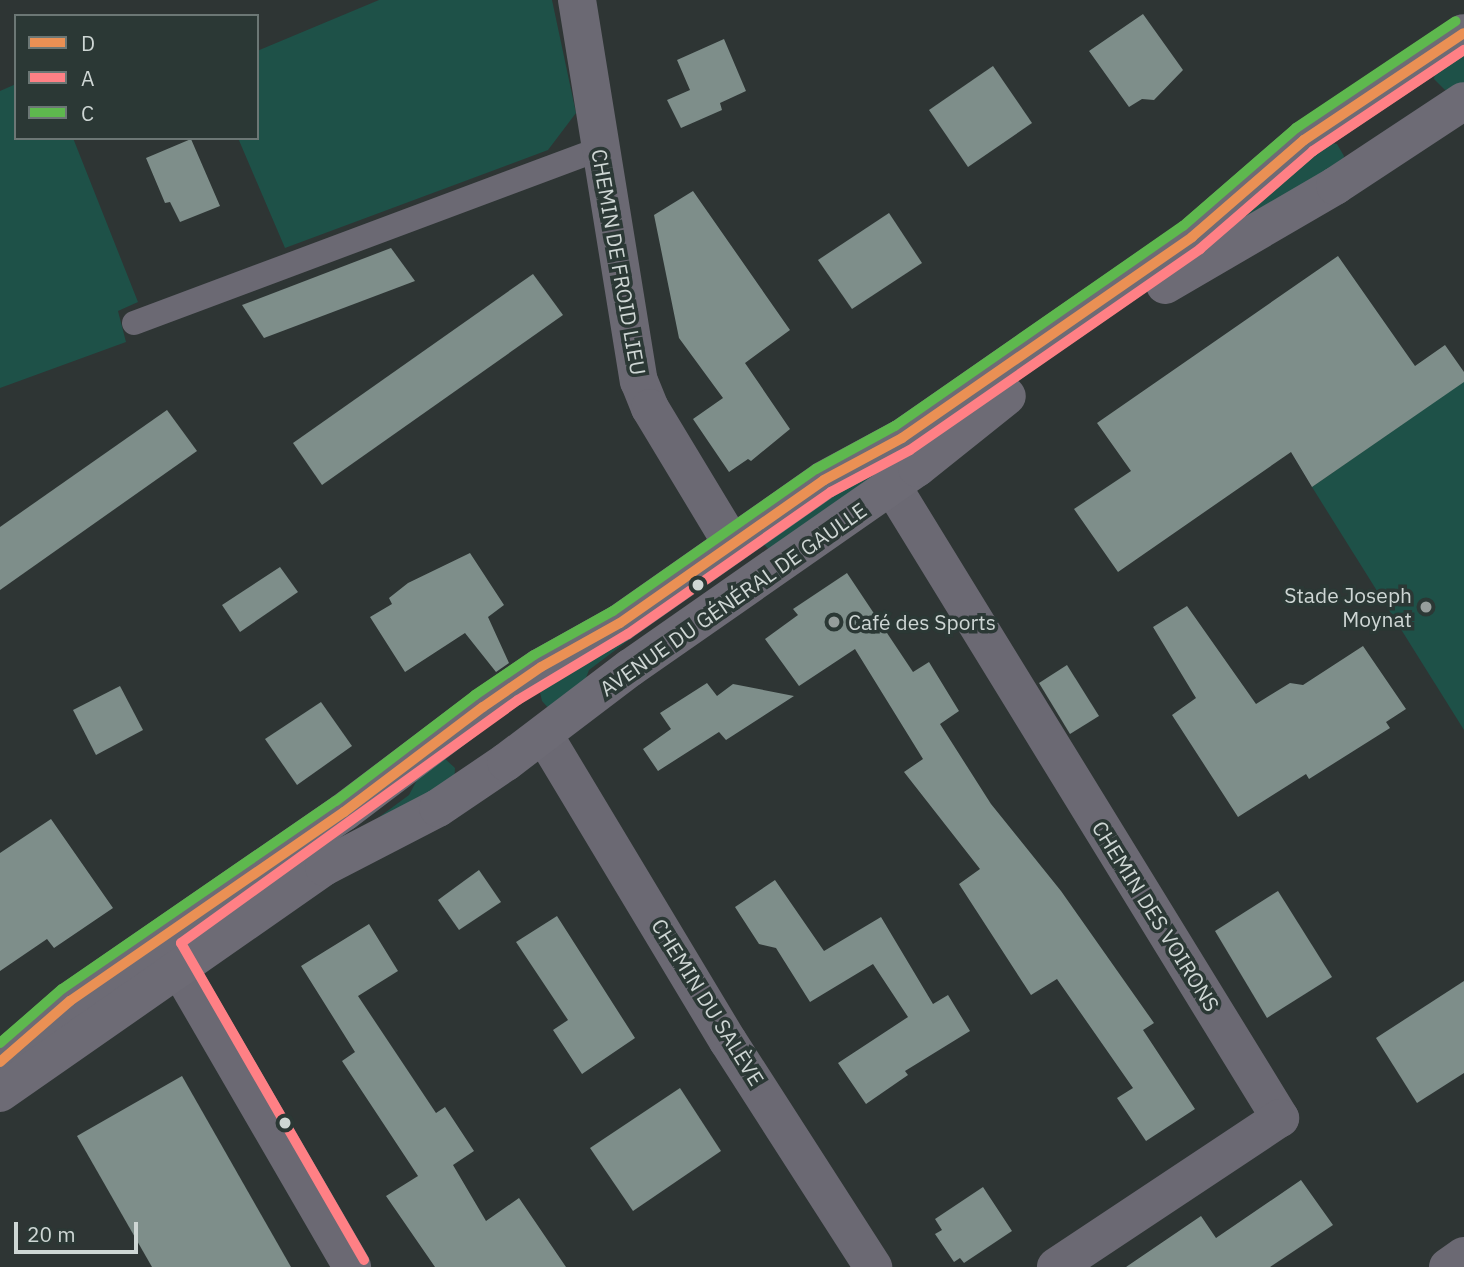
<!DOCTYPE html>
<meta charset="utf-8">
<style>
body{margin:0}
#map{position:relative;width:1464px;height:1267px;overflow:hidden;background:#2e3534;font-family:"IBM Plex Sans",sans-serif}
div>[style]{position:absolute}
.green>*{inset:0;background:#1e5148}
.building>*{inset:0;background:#7e8e8a}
.service>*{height:24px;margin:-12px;padding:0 12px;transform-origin:12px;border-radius:12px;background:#6b6973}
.minor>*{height:38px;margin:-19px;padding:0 19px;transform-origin:19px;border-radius:19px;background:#6b6973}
.secondary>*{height:38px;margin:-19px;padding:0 19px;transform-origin:19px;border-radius:19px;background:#6d6b75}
.bus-1>*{height:10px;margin:-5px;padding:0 5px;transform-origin:5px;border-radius:5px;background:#ea9054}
.bus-2>*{height:10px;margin:-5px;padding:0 5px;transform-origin:5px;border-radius:5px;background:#ff8085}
.bus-3>*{height:10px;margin:-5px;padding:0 5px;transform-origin:5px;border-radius:5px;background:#5eb84e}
.dots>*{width:19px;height:19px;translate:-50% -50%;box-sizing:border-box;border:4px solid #2b3835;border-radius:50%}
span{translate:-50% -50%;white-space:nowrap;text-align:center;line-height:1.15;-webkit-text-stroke:7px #2b3835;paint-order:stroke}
.street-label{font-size:21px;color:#ced6d4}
.poi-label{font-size:21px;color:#ced6d4}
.right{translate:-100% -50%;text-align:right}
.left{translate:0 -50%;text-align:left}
.legend{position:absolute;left:14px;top:14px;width:245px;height:126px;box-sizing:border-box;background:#2b3835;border:2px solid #6c7775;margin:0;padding:9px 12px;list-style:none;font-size:21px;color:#ced6d4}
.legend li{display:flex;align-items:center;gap:14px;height:35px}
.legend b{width:35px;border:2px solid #6c7775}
.scale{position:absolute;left:14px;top:1222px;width:124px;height:32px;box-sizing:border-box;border:4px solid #ced6d4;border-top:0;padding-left:9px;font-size:21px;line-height:24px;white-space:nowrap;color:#ced6d4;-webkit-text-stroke:5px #2b3835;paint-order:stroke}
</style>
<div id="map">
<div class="green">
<i style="clip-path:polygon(379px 0,552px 0,576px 113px,548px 150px,285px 248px,238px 138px,257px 138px,257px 51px)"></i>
<i style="clip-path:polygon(1464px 46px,1464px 87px,1445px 90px,1434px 79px,1436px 65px)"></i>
<i style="clip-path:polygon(16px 84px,16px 138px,73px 138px,138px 302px,118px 311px,126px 342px,0 388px,0 91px)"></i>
<i style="clip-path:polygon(1326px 142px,1337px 144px,1344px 156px,1341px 171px,1229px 232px,770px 551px,762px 542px)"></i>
<i style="clip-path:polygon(1464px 381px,1464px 730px,1312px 487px)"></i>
<i style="clip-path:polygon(708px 580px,589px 670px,584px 683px,550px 710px,542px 701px,539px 688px)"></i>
<i style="clip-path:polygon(442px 756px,455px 768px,454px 785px,363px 829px,409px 795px,426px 763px)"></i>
</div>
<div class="building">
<i style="clip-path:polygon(1143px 14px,1183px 70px,1154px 100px,1142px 99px,1129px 107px,1089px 51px)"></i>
<i style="clip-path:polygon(724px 39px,746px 91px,720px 103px,722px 110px,681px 128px,667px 100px,690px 90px,677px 60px)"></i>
<i style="clip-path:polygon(993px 66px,1032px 123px,968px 167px,929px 110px)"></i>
<i style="clip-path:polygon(191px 139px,220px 206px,180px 222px,170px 202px,165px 203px,146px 158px)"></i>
<i style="clip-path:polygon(693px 191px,790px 330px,745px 363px,790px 429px,751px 461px,748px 459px,729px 472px,693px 419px,723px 398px,679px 338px,654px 215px)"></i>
<i style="clip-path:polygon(889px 213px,922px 263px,852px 309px,818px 260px)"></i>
<i style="clip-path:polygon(391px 248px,415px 281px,264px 338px,242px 305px)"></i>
<i style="clip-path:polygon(1338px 256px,1415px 366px,1445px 345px,1464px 372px,1464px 382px,1312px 487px,1291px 452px,1118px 572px,1074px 509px,1131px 471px,1097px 423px)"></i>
<i style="clip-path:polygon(533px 274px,563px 315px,322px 485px,293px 443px)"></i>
<i style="clip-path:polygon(167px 410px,197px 451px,0 590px,0 527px)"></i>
<i style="clip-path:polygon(470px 553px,504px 605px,488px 617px,509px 663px,496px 672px,465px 633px,405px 672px,370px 617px,392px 604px,389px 598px,408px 583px)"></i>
<i style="clip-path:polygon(280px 567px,298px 592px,240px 632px,222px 605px)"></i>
<i style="clip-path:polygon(847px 573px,913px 672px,929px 662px,959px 711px,940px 724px,991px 804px,1061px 891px,1154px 1023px,1143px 1030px,1195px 1109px,1146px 1141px,1117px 1098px,1133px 1088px,1057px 979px,1031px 995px,959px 884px,980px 869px,904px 772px,923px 759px,855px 649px,799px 686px,765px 639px,798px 615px,793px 609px)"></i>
<i style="clip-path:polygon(1187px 606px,1256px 704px,1290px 683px,1303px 685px,1363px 646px,1406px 709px,1386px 722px,1390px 728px,1309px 779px,1306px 774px,1238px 817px,1172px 715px,1196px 698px,1153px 627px)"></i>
<i style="clip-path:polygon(1067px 665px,1099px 716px,1070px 734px,1039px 683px)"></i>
<i style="clip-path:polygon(707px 683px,717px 696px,733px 684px,794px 696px,726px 740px,719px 732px,658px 771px,643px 749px,671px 729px,660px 713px)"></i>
<i style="clip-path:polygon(120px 686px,143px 730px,96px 755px,73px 710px)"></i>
<i style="clip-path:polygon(321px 702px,352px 746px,297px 785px,265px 739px)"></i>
<i style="clip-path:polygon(51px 819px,113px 908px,54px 948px,47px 939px,0 971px,0 853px)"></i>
<i style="clip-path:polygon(479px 870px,501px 902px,459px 930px,438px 900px)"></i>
<i style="clip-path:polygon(775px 880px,824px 951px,881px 917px,933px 1004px,948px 995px,970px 1031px,905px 1071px,908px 1075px,866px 1104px,838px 1063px,908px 1017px,873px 964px,810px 1002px,776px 948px,759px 944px,735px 907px)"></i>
<i style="clip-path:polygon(1278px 891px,1332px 977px,1267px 1018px,1215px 931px)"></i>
<i style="clip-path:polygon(557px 916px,635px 1038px,582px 1074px,553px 1030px,568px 1020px,516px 942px)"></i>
<i style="clip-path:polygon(369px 924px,398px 971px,358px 996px,436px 1113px,445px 1107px,474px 1151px,453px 1165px,486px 1221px,519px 1198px,566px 1267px,435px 1267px,386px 1196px,418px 1176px,342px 1061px,355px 1052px,301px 966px)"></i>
<i style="clip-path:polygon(1464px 981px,1464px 1073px,1417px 1103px,1376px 1038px)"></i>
<i style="clip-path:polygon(182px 1076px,291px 1267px,152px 1267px,77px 1136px)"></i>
<i style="clip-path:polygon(680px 1088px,721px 1151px,633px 1211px,590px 1148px)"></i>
<i style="clip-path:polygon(1301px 1180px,1333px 1225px,1270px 1267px,1126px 1267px,1201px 1216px,1216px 1238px)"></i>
<i style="clip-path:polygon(983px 1187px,1012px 1231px,964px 1263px,960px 1258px,954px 1262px,935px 1234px,942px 1230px,935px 1219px)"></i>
</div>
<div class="service">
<i style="left:134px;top:323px;width:497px;rotate:-20.5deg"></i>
</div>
<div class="minor">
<i style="left:577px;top:0;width:386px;rotate:80.8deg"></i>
<i style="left:639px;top:381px;width:29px;rotate:68deg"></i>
<i style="left:650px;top:408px;width:159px;rotate:58.9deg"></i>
<i style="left:892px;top:486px;width:742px;rotate:58.45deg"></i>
<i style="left:1280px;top:1118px;width:269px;rotate:146.4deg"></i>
<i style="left:544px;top:735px;width:357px;rotate:59deg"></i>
<i style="left:728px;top:1041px;width:269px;rotate:57.3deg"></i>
<i style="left:162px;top:939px;width:379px;rotate:59.9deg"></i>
<i style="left:1448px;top:1267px;width:19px;rotate:-35deg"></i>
</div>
<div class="secondary">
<i style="left:1165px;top:285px;width:197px;rotate:-30.2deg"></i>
<i style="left:1335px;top:186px;width:154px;rotate:-33.4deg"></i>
<i style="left:0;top:1062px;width:93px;rotate:-41.1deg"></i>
<i style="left:70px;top:1001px;width:333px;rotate:-34.6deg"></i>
<i style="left:344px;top:812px;width:174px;rotate:-37.1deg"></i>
<i style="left:483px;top:707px;width:70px;rotate:-34.6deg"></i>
<i style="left:541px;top:667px;width:90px;rotate:-29.1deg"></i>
<i style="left:620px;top:623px;width:249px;rotate:-35deg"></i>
<i style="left:824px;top:480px;width:89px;rotate:-28.3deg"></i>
<i style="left:902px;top:438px;width:353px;rotate:-34.7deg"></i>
<i style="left:1192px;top:237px;width:148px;rotate:-40.9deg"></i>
<i style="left:1304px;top:140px;width:192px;rotate:-33.8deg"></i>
<i style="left:0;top:1093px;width:395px;rotate:-34.9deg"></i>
<i style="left:324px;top:867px;width:128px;rotate:-27.4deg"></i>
<i style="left:438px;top:808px;width:82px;rotate:-34.1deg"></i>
<i style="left:506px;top:762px;width:156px;rotate:-37.2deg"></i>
<i style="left:630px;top:668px;width:350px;rotate:-34.9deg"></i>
<i style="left:917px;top:468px;width:115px;rotate:-38.7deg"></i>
</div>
<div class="bus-1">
<i style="left:0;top:1062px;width:93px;rotate:-41.1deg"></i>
<i style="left:70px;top:1001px;width:333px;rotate:-34.6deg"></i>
<i style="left:344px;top:812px;width:174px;rotate:-37.1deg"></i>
<i style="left:483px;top:707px;width:70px;rotate:-34.6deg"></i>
<i style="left:541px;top:667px;width:90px;rotate:-29.1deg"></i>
<i style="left:620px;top:623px;width:249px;rotate:-35deg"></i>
<i style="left:824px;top:480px;width:89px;rotate:-28.3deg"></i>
<i style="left:902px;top:438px;width:353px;rotate:-34.7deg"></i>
<i style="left:1192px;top:237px;width:148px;rotate:-40.9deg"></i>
<i style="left:1304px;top:140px;width:192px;rotate:-33.8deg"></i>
</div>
<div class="bus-2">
<i style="left:364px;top:1260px;width:366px;rotate:-120deg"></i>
<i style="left:181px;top:943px;width:415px;rotate:-35.8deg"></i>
<i style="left:518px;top:700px;width:128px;rotate:-31deg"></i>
<i style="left:628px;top:634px;width:248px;rotate:-35deg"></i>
<i style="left:831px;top:492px;width:89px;rotate:-28deg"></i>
<i style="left:910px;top:450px;width:353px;rotate:-34.7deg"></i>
<i style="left:1200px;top:249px;width:150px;rotate:-40.9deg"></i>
<i style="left:1313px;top:151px;width:182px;rotate:-33.8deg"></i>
</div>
<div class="bus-3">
<i style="left:0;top:1043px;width:82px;rotate:-41.1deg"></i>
<i style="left:62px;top:989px;width:332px;rotate:-34.5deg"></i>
<i style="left:336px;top:801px;width:175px;rotate:-37.3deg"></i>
<i style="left:475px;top:695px;width:71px;rotate:-34.1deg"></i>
<i style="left:534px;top:655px;width:90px;rotate:-29.1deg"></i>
<i style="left:613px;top:611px;width:248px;rotate:-35deg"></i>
<i style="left:816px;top:469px;width:90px;rotate:-28.6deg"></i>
<i style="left:895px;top:426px;width:351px;rotate:-34.8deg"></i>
<i style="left:1183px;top:226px;width:150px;rotate:-40.9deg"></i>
<i style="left:1296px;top:128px;width:192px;rotate:-33.8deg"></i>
</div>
<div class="dots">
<i style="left:698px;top:585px;background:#ced6d4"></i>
<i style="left:1426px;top:607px;background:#969e9c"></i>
<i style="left:834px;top:622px;background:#969e9c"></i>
<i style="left:285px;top:1123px;background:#ced6d4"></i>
</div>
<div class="street-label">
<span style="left:619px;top:262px;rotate:80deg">CHEMIN DE FROID LIEU</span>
<span style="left:733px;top:599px;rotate:-35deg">AVENUE DU GÉNÉRAL DE GAULLE</span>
<span style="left:1156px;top:916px;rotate:58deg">CHEMIN DES VOIRONS</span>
<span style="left:708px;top:1002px;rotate:58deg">CHEMIN DU SALÈVE</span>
</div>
<div class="poi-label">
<span class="right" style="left:1412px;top:607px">Stade Joseph<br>Moynat</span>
<span class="left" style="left:848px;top:622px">Café des Sports</span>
</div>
<ul class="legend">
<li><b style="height:9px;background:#ea9054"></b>D</li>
<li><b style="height:9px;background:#ff8085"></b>A</li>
<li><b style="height:9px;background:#5eb84e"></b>C</li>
</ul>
<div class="scale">20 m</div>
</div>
